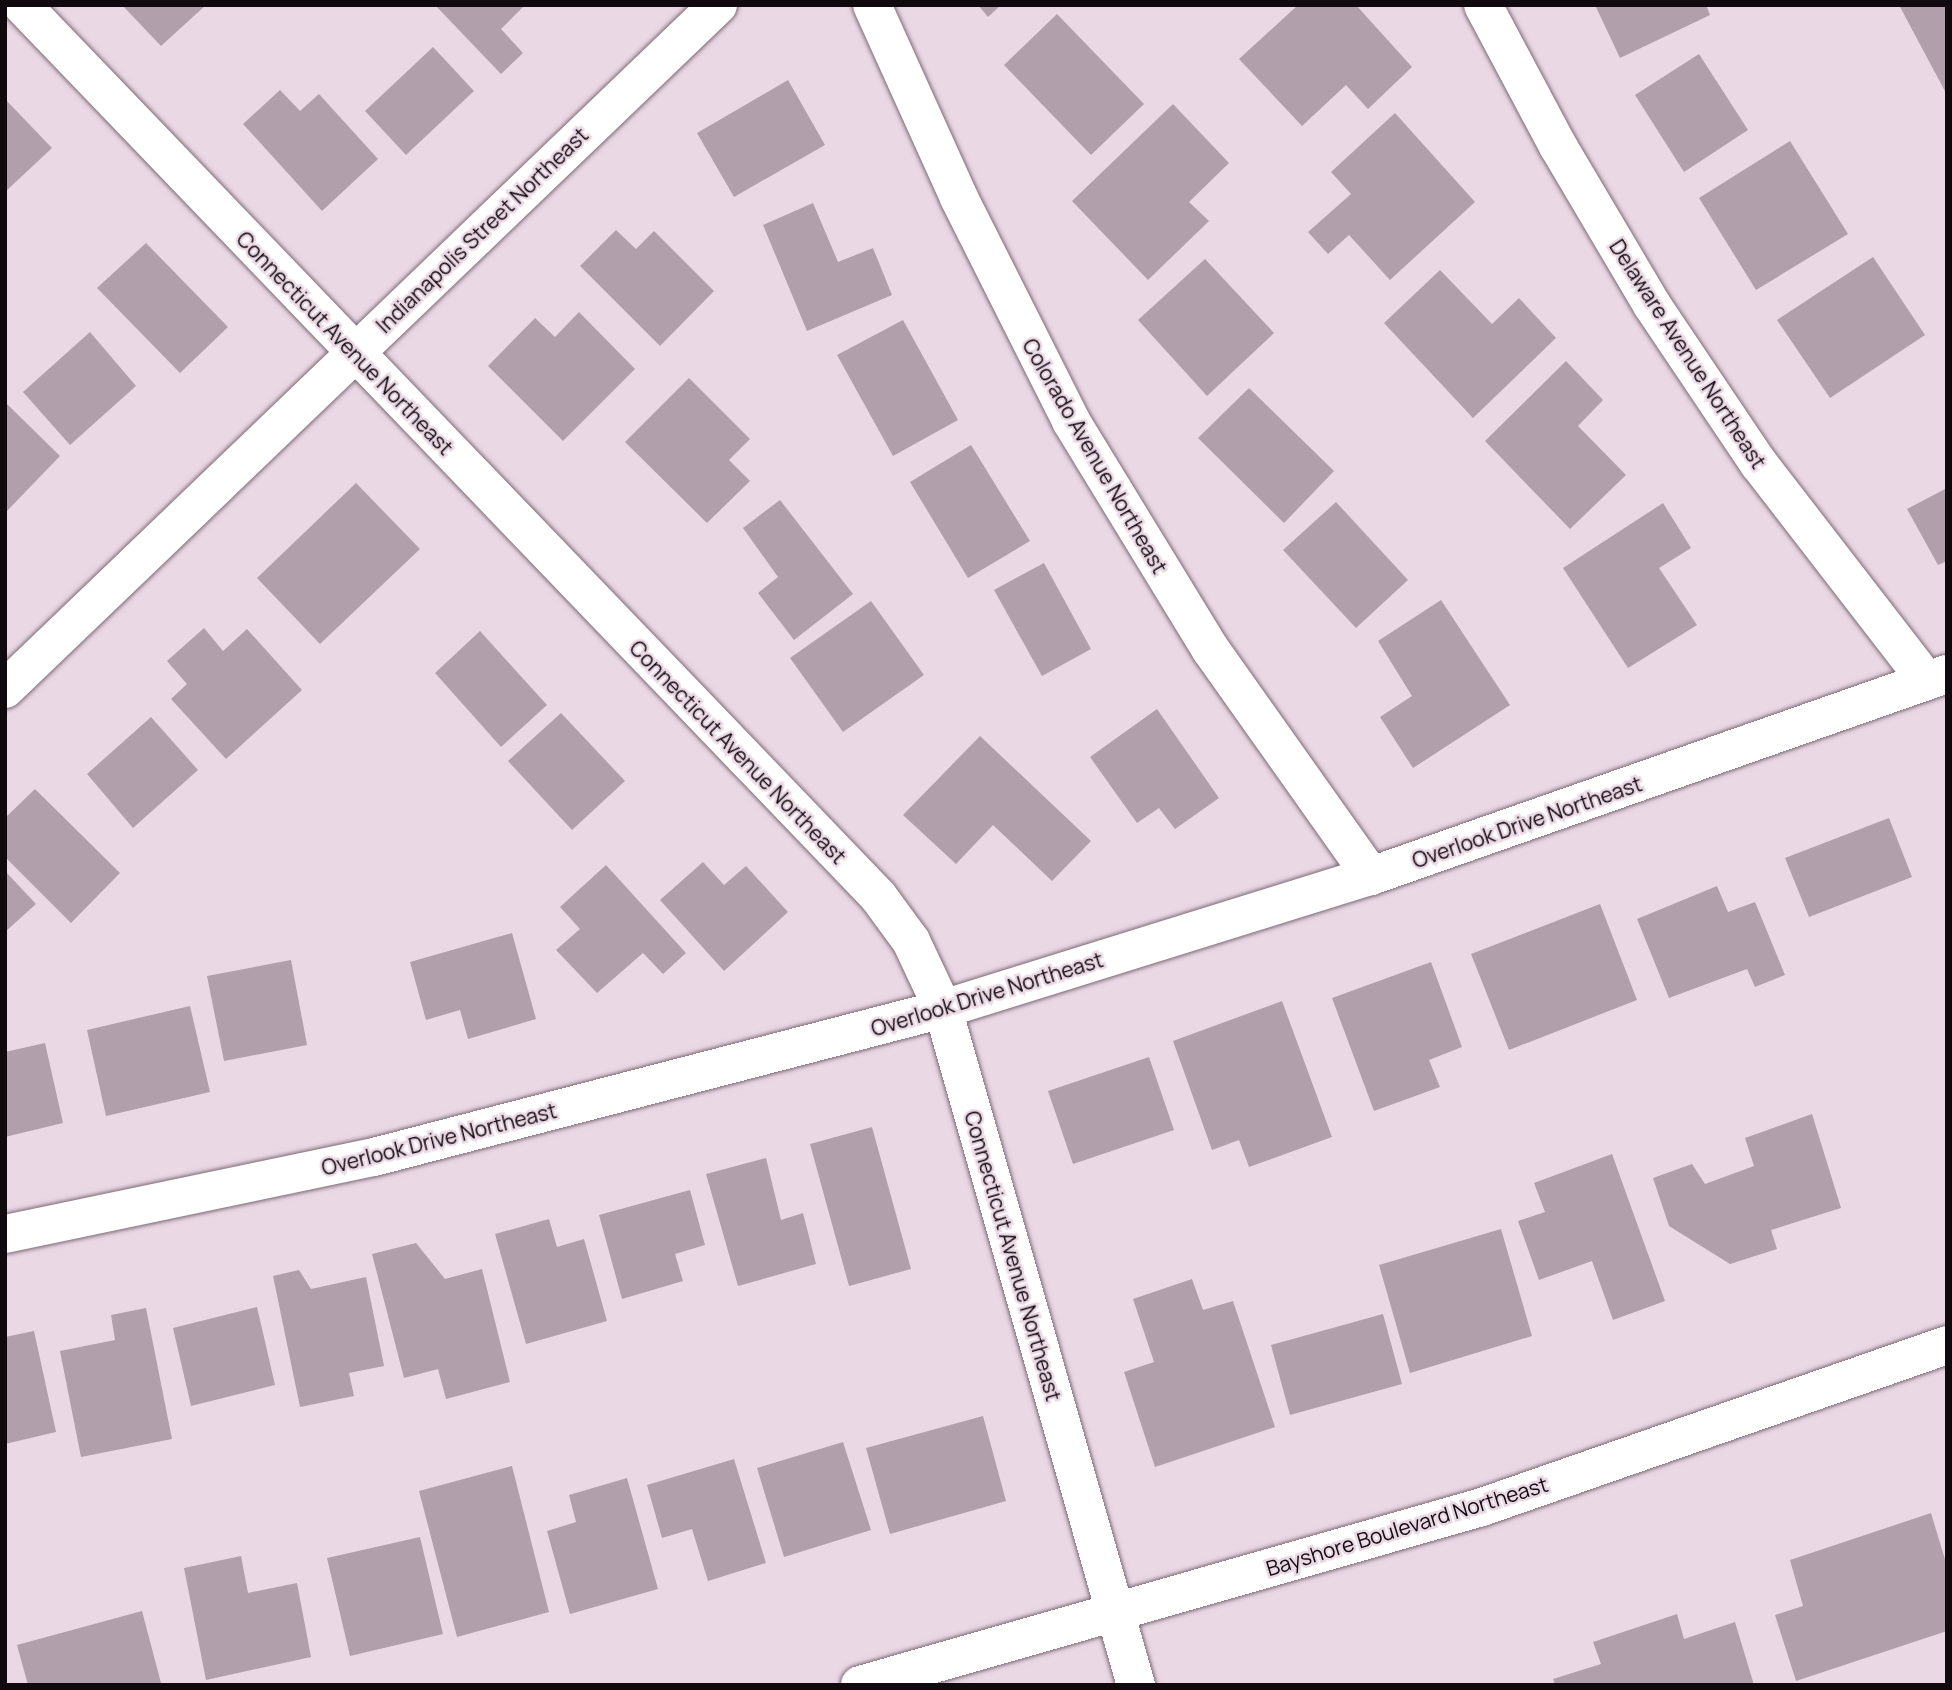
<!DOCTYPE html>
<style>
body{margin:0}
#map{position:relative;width:1952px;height:1690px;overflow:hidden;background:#ebd8e5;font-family:Manrope,sans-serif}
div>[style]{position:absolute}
.building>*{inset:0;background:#b29fac}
.roads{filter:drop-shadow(0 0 2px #7c6a76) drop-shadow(0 0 2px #7c6a76)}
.minor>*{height:38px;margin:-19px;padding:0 19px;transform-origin:19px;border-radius:19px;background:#fff}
span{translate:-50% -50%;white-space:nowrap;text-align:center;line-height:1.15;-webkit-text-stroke:5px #ebd8e5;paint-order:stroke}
.street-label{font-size:21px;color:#100a0e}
.frame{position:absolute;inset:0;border:7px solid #100a0e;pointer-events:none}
</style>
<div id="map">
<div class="building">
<i style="clip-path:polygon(122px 5px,206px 5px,161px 46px)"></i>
<i style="clip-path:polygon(435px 5px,525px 5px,501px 29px,523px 53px,501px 74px)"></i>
<i style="clip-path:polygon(978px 5px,1001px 5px,988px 17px)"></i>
<i style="clip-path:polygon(1298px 5px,1356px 5px,1412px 67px,1368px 109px,1346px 85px,1302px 126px,1239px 59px)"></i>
<i style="clip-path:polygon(1595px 5px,1706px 5px,1710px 15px,1620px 58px)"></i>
<i style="clip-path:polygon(1899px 5px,1947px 5px,1947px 95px)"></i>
<i style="clip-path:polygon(1057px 14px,1144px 104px,1091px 155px,1004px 65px)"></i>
<i style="clip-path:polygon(433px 47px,474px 91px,406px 155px,365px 111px)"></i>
<i style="clip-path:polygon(1699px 54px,1748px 130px,1684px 172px,1635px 95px)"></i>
<i style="clip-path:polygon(788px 80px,825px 145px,734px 197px,697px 133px)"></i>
<i style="clip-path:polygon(280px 90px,300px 111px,319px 94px,378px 159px,322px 211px,243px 124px)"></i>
<i style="clip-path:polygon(5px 99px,52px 148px,5px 192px)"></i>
<i style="clip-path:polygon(1173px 104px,1229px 163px,1189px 202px,1209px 221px,1148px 280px,1072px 201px)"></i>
<i style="clip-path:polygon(1395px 113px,1475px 202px,1390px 280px,1349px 235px,1328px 254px,1308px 232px,1351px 194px,1331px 172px)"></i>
<i style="clip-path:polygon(1790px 141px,1848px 234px,1756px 290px,1699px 198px)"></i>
<i style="clip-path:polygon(813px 203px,838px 262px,873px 248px,892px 295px,807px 331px,763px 225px)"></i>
<i style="clip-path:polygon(616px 230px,636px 249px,654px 231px,714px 291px,660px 346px,580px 266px)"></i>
<i style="clip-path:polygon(146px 243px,228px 327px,180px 373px,97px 288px)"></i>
<i style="clip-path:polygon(1873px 257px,1925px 335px,1830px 398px,1777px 320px)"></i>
<i style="clip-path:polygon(1205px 259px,1274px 333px,1207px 396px,1138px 320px)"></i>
<i style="clip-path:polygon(1440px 270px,1492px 324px,1519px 298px,1556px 338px,1473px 418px,1384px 323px)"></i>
<i style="clip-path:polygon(579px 312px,635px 369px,563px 441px,488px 366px,535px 318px,555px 337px)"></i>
<i style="clip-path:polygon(903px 320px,958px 420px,893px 456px,837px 355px)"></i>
<i style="clip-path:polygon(90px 332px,136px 386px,70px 445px,23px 392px)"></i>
<i style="clip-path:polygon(1566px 361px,1603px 400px,1578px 426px,1626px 475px,1570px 529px,1485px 441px)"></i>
<i style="clip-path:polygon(689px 378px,750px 439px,729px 460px,750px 481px,707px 523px,625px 442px)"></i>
<i style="clip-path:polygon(1249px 388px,1334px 471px,1284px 523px,1198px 438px)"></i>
<i style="clip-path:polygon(7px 404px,60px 456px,5px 513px,5px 406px)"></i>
<i style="clip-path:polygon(971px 445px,1030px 541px,968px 578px,910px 482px)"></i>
<i style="clip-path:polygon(356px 483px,420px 549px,320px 644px,257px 578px)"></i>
<i style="clip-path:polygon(1947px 488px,1947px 561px,1938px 565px,1907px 509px)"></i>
<i style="clip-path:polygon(780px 500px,853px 594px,794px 640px,758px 593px,778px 577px,743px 528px)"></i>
<i style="clip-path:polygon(1336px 502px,1408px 580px,1356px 628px,1283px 550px)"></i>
<i style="clip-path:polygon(1663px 503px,1691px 548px,1659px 568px,1697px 625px,1628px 668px,1563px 568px)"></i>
<i style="clip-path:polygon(1044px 563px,1091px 649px,1042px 676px,994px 590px)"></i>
<i style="clip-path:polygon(1441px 600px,1510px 705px,1413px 768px,1380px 717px,1412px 696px,1378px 641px)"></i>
<i style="clip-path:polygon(871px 601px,924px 675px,843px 732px,790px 658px)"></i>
<i style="clip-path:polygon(204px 628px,223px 651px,247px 629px,302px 690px,226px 759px,171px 699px,187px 684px,167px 661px)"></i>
<i style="clip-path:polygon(480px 631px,547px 705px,501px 747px,435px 673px)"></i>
<i style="clip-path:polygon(1157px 709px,1219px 798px,1175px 829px,1159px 808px,1137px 823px,1090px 757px)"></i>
<i style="clip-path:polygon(561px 713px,625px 781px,572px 830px,508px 761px)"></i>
<i style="clip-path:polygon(151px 717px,198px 770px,133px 828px,87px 774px)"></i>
<i style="clip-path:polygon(980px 736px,1091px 841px,1052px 881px,993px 825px,956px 864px,903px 815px)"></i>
<i style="clip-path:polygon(35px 789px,120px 873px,71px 923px,5px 857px,5px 818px)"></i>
<i style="clip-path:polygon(1889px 818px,1912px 877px,1809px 917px,1785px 858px)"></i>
<i style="clip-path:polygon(703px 862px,724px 885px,746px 866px,788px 912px,724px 971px,660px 900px)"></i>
<i style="clip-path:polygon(606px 865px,686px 953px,663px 974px,643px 953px,597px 993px,556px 950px,580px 929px,560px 907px)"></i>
<i style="clip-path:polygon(5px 871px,36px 904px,5px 932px)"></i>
<i style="clip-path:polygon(1717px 886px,1728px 912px,1755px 902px,1785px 975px,1755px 987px,1747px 969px,1669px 998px,1637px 919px)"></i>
<i style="clip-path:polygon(1600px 904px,1637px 1000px,1509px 1050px,1471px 954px)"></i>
<i style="clip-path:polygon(512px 933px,536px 1019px,468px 1039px,460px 1010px,426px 1020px,410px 962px)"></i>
<i style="clip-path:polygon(291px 960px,307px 1045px,224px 1061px,207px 976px)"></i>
<i style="clip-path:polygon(1431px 962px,1462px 1047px,1429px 1060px,1440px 1087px,1374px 1111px,1332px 998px)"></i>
<i style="clip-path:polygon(1282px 1001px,1332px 1137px,1249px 1167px,1239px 1140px,1212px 1150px,1173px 1041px)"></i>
<i style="clip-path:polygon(190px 1006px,210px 1092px,106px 1116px,87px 1030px)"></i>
<i style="clip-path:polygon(45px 1043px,63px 1123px,5px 1137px,5px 1052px)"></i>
<i style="clip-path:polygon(1149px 1057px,1174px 1130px,1073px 1164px,1048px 1091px)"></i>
<i style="clip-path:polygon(1812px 1114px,1841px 1208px,1771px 1230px,1777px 1249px,1730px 1264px,1669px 1226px,1653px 1178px,1692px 1164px,1705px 1184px,1754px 1166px,1745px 1138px)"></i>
<i style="clip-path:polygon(872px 1127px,911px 1269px,849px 1286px,810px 1144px)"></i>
<i style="clip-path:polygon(1612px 1154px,1665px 1301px,1613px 1320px,1592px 1261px,1539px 1280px,1518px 1221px,1545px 1212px,1534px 1183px)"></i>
<i style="clip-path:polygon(766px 1158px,781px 1220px,803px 1213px,816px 1264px,738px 1286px,706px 1174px)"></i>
<i style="clip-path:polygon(690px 1190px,705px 1245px,675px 1254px,683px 1281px,622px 1299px,599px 1215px)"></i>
<i style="clip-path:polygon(549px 1219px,557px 1247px,584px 1239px,607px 1321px,526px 1344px,495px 1234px)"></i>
<i style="clip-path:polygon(1501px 1229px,1532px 1336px,1410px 1373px,1379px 1265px)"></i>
<i style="clip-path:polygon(416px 1243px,445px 1279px,482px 1269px,510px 1382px,446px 1399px,438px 1369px,404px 1378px,372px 1254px)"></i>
<i style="clip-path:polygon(299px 1270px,311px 1289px,366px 1277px,384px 1366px,349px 1373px,354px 1396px,300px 1407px,273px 1276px)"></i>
<i style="clip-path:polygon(1192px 1279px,1203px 1310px,1233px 1301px,1275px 1427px,1155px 1467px,1124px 1372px,1154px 1362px,1133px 1299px)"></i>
<i style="clip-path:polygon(257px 1307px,275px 1385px,191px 1406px,173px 1328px)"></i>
<i style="clip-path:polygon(146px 1308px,172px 1439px,81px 1457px,60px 1351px,115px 1340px,111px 1315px)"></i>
<i style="clip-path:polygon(1383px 1314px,1402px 1384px,1290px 1415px,1271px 1345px)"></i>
<i style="clip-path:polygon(34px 1331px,56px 1432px,5px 1444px,5px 1337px)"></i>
<i style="clip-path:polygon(983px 1416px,1006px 1501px,890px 1534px,866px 1448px)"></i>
<i style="clip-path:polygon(843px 1442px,871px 1530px,784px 1557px,757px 1468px)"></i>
<i style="clip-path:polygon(734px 1459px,766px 1563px,708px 1581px,692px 1529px,662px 1538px,647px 1485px)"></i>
<i style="clip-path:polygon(512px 1466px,549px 1612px,457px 1637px,419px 1491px)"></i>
<i style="clip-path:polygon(627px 1478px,658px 1589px,570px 1614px,547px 1531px,576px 1522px,569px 1495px)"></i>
<i style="clip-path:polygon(1931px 1513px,1947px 1566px,1947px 1631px,1796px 1681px,1775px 1615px,1803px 1606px,1790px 1560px)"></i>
<i style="clip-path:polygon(420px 1537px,443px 1634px,350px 1656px,327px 1558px)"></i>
<i style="clip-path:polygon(241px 1556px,248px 1593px,297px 1583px,311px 1657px,206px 1680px,184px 1568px)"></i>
<i style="clip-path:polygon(142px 1611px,161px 1683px,28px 1685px,17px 1645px)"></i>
<i style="clip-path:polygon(1677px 1614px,1684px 1639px,1735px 1622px,1754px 1685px,1555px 1685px,1553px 1679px,1601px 1664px,1593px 1642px)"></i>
</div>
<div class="roads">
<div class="minor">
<i style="left:22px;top:5px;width:1236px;rotate:46.15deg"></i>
<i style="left:878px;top:896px;width:56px;rotate:53.7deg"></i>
<i style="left:911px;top:941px;width:75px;rotate:64.8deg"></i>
<i style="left:943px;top:1009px;width:703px;rotate:74.07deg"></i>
<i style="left:872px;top:5px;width:212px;rotate:65.7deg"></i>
<i style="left:959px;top:198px;width:250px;rotate:63.3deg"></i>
<i style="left:1071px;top:421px;width:268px;rotate:58.6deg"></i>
<i style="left:1211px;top:650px;width:277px;rotate:54.7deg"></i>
<i style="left:1483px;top:5px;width:160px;rotate:62deg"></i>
<i style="left:1558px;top:146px;width:185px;rotate:59.4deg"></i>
<i style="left:1652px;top:305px;width:192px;rotate:56.1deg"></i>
<i style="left:1759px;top:464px;width:274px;rotate:52.3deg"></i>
<i style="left:5px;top:689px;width:988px;rotate:-43.81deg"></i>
<i style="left:5px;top:1234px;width:377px;rotate:-11.8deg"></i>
<i style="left:374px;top:1157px;width:588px;rotate:-14.58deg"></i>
<i style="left:943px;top:1009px;width:448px;rotate:-17.3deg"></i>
<i style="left:1371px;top:876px;width:610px;rotate:-19.33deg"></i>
<i style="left:860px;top:1685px;width:647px;rotate:-15.97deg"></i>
<i style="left:1482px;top:1507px;width:492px;rotate:-19.2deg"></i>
</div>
</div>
<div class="street-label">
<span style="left:482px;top:230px;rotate:-44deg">Indianapolis Street Northeast</span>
<span style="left:345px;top:343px;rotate:46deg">Connecticut Avenue Northeast</span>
<span style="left:1688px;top:354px;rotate:57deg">Delaware Avenue Northeast</span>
<span style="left:1095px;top:456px;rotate:60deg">Colorado Avenue Northeast</span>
<span style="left:738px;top:752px;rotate:46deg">Connecticut Avenue Northeast</span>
<span style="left:1527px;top:822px;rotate:-19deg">Overlook Drive Northeast</span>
<span style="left:987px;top:994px;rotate:-17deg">Overlook Drive Northeast</span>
<span style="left:439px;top:1139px;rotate:-14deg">Overlook Drive Northeast</span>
<span style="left:1013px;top:1256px;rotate:74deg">Connecticut Avenue Northeast</span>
<span style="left:1407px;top:1526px;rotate:-17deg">Bayshore Boulevard Northeast</span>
</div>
<div class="frame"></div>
</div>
